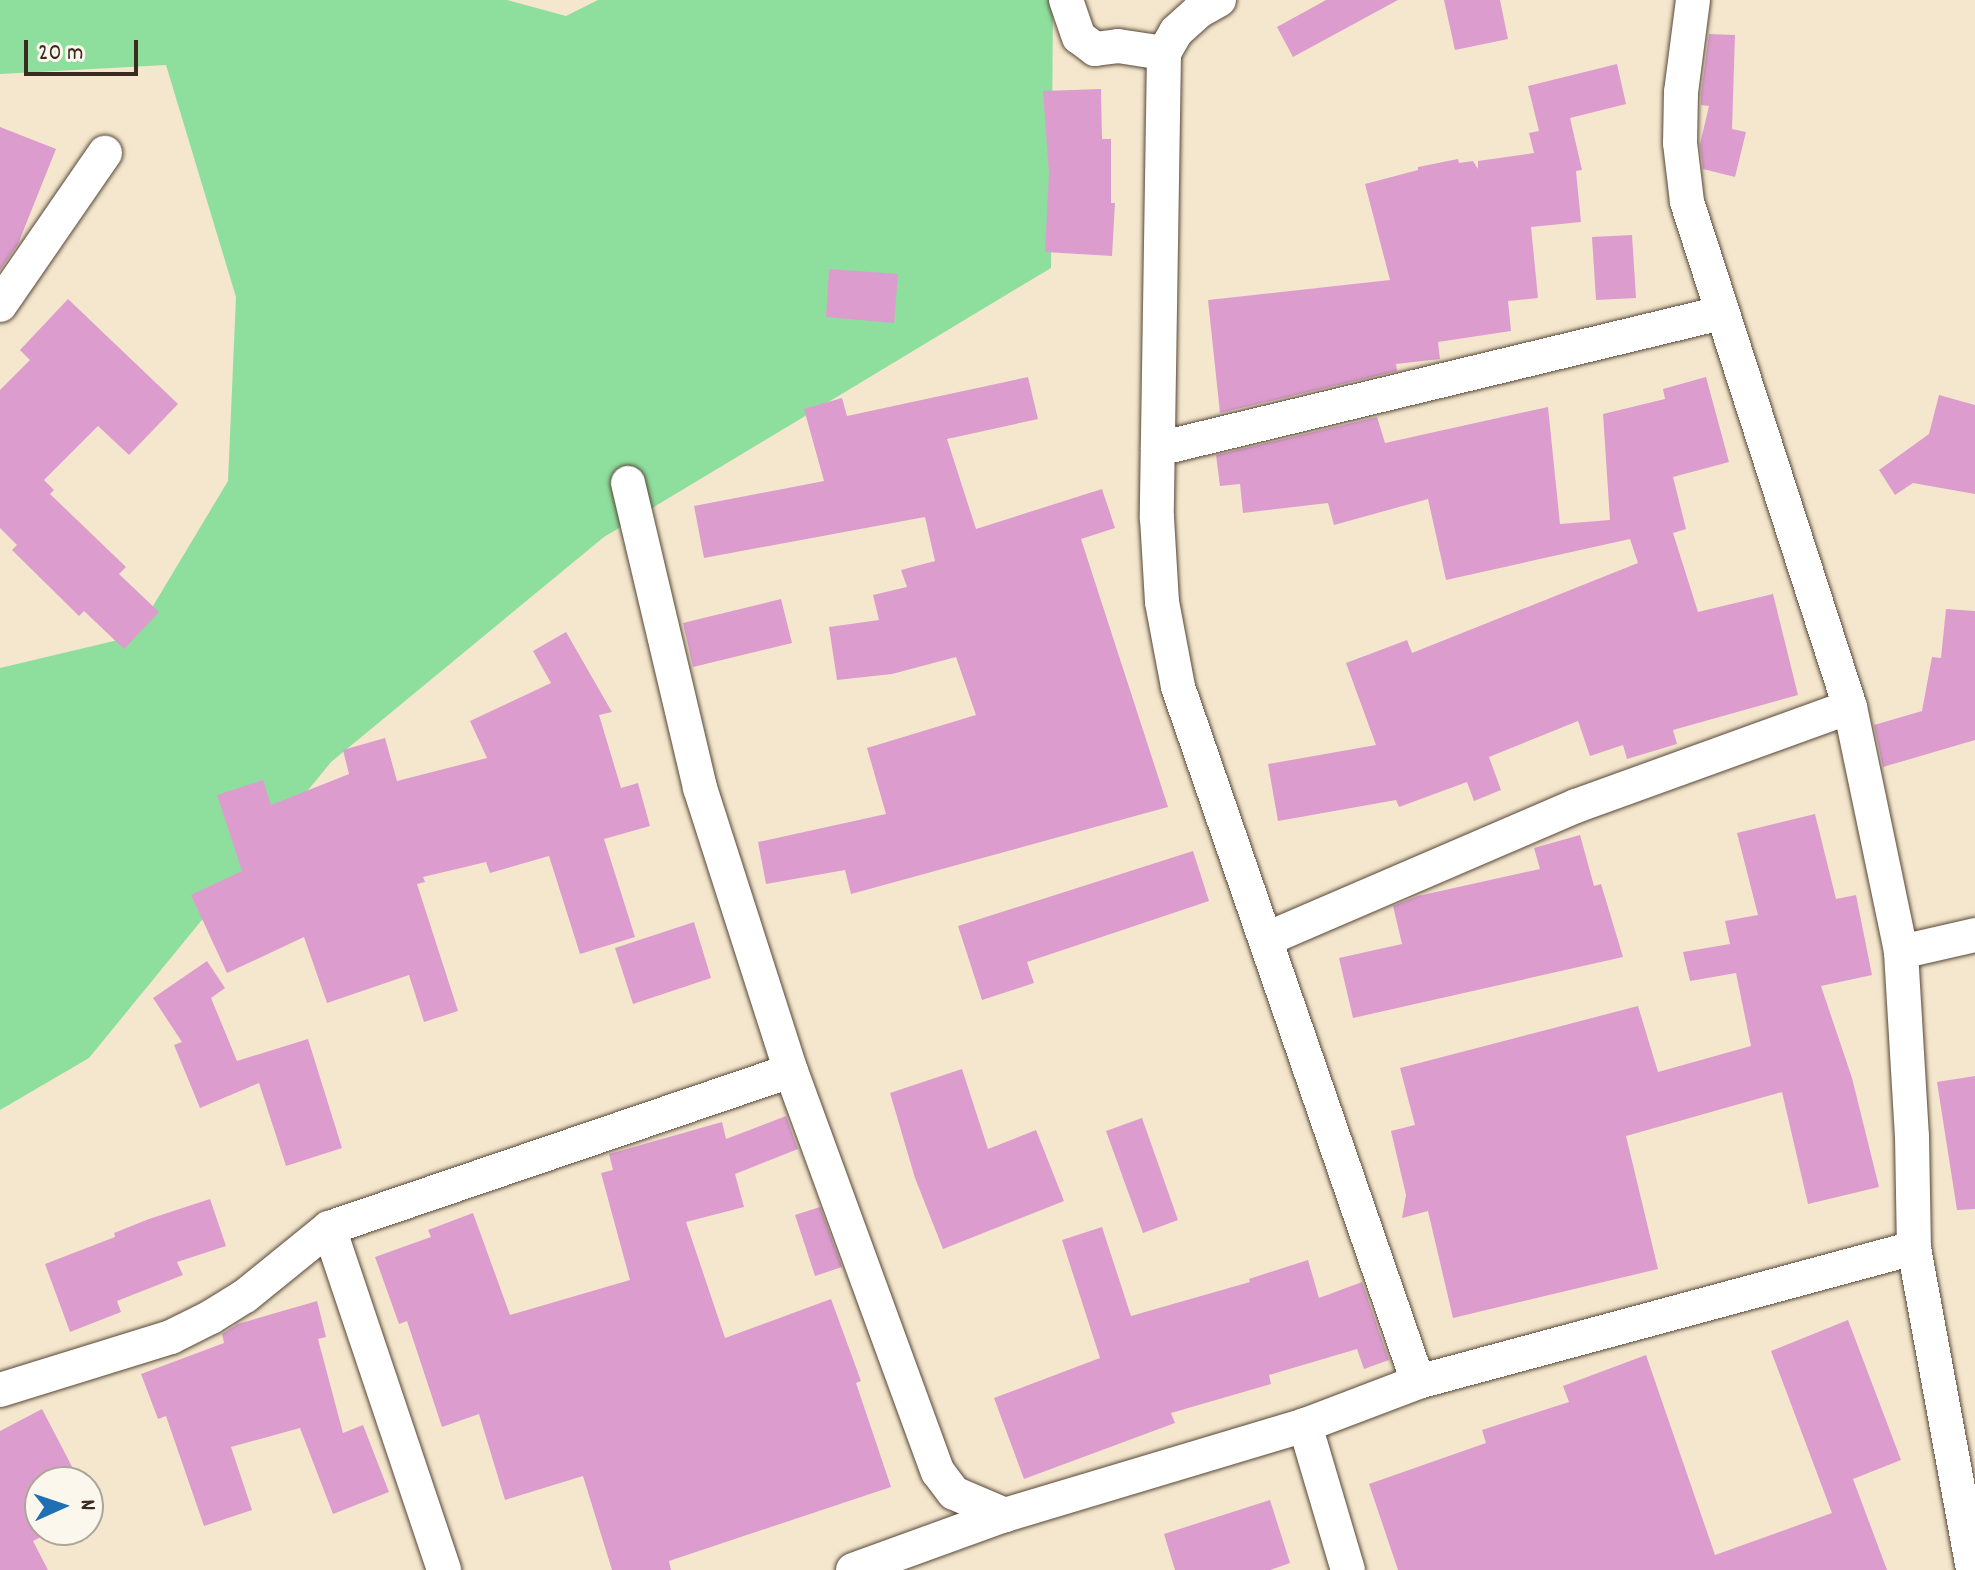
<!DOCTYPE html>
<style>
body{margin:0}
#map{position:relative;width:1975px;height:1570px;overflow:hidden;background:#f4e7cd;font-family:Dekko,sans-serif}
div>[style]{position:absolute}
.green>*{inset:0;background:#8ede9d}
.building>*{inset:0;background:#dc9dce}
.roads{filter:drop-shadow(0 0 2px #574638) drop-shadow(0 0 2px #574638)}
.minor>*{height:34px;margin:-17px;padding:0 17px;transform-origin:17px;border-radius:17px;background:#fff}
span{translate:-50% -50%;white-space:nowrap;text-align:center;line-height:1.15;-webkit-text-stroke:6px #fbf7ec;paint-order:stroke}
.north{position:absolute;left:24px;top:1466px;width:80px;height:80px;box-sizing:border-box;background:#fbf7ec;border:2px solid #aea59a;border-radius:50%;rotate:87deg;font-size:22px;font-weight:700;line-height:32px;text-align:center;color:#3b2a1e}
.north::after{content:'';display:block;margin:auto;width:28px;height:36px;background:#1f6fb2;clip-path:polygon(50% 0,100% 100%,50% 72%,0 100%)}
.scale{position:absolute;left:24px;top:40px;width:114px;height:36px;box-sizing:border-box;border:4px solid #3b2a1e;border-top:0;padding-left:10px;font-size:24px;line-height:28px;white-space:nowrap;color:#3b2a1e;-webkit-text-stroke:6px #fbf7ec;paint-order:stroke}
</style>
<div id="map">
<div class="green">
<i style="clip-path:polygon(0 0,507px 0,566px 16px,598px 0,1053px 0,1051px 268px,604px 537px,331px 762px,89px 1058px,0 1110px,0 668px,135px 636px,228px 481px,236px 297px,166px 65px,0 74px)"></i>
</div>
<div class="building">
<i style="clip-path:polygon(1326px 0,1398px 0,1293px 57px,1277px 27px)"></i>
<i style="clip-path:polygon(1444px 0,1500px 0,1508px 39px,1455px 50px)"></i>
<i style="clip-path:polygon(1709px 34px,1735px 35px,1732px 129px,1746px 132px,1735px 177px,1703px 169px,1700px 144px,1709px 106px,1701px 105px,1701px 94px)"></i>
<i style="clip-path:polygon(1617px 64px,1626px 104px,1570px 118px,1582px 170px,1576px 171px,1581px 222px,1531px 227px,1538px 298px,1508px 301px,1511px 331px,1438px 342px,1440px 359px,1396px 364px,1397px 371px,1220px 413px,1208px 300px,1390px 280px,1365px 184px,1418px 170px,1418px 167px,1458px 159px,1459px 163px,1473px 161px,1478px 169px,1478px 161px,1534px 153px,1529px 133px,1539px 131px,1528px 86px)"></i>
<i style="clip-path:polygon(1101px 89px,1102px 139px,1111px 139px,1111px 203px,1115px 203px,1112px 256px,1045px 252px,1049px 174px,1043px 91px)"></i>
<i style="clip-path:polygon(0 127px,56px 149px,18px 244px,0 270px)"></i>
<i style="clip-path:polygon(1632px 235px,1636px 298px,1596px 300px,1592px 237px)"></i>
<i style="clip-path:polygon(829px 269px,898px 274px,894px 323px,826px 317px)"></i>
<i style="clip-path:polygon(68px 299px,178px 404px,129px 455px,98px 426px,44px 480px,54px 490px,50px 494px,126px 567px,119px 574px,159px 612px,124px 649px,84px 611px,79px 616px,12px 550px,17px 545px,0 528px,0 390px,30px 360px,20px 350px)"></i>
<i style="clip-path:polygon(1028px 377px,1038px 419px,947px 439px,976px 529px,1102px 489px,1115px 528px,1081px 539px,1168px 807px,851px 894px,845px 870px,766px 884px,758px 842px,886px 814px,867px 748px,976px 715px,956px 657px,892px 674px,837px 680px,829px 627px,879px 620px,873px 595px,907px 587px,901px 570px,935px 561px,925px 517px,704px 558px,694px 506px,824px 481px,804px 409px,842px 398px,847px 416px)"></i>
<i style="clip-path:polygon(1706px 377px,1729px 462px,1673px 477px,1686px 529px,1673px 533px,1698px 612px,1773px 594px,1798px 695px,1673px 730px,1677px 744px,1627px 759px,1623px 745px,1590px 756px,1578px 721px,1489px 757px,1501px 790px,1474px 801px,1467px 782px,1399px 807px,1396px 800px,1278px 821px,1268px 764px,1376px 745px,1346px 663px,1407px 640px,1412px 653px,1638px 563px,1630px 539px,1446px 580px,1428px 499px,1334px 525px,1328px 503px,1243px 513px,1240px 484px,1220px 486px,1216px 455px,1377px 417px,1385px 443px,1548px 407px,1560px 524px,1610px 520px,1603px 414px,1665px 399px,1663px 389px)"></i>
<i style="clip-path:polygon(1939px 395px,1975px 405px,1975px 494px,1913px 483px,1895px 495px,1879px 470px,1929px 434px)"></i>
<i style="clip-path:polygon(781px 599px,792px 643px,693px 667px,683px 623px)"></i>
<i style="clip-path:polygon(1946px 609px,1975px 611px,1975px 740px,1883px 767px,1874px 725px,1922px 711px,1932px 657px,1941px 658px)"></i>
<i style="clip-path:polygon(566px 632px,612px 712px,599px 715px,621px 788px,638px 783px,650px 826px,604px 839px,635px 937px,580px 954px,549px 856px,490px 873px,486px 862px,423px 877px,425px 882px,417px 884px,458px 1011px,424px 1022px,409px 975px,327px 1003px,304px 937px,227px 973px,191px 895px,242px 871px,217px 795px,263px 780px,271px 805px,349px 774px,343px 750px,385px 738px,397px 781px,487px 758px,470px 721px,551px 683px,533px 651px)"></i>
<i style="clip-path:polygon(1815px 814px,1836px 899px,1856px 895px,1872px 975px,1821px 986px,1852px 1078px,1879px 1187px,1808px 1204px,1782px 1092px,1626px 1136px,1658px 1269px,1453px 1318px,1428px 1211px,1402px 1218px,1406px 1195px,1391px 1131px,1415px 1125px,1400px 1068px,1638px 1006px,1658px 1072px,1751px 1046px,1736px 973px,1690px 981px,1683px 952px,1730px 944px,1725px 921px,1758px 915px,1737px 833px)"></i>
<i style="clip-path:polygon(1580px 835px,1594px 886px,1601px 884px,1623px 957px,1353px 1018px,1339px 958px,1402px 944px,1393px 906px,1418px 896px,1540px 869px,1534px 848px)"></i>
<i style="clip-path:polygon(1193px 851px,1209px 901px,1027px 962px,1034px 983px,982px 1000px,958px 926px)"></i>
<i style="clip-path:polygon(694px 922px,711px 978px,633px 1004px,615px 948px)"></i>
<i style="clip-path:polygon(207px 961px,225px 988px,211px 998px,237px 1061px,308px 1039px,342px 1148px,286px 1166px,259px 1083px,200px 1108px,174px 1045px,182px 1042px,153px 998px)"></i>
<i style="clip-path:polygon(962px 1069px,988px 1149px,1036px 1130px,1064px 1201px,943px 1249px,915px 1178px,890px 1093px)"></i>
<i style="clip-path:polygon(1975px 1076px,1975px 1209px,1957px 1210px,1937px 1082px)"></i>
<i style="clip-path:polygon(786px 1116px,798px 1149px,735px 1174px,744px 1207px,686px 1222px,725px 1338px,831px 1299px,861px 1381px,856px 1383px,891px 1487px,669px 1561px,671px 1570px,612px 1570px,583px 1476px,505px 1500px,479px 1414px,442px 1427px,407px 1321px,399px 1324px,375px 1257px,431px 1237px,428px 1230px,473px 1213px,510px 1315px,630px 1280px,601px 1173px,613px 1170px,609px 1154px,722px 1122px,726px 1139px)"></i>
<i style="clip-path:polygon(1142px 1118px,1178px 1220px,1143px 1233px,1106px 1131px)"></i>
<i style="clip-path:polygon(210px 1199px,226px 1246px,177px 1262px,183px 1275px,117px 1301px,121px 1312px,70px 1332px,45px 1264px,115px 1237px,114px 1233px,149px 1219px)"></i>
<i style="clip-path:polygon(820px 1207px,842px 1267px,815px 1276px,795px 1215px)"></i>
<i style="clip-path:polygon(1102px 1227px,1131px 1316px,1250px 1282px,1249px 1279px,1308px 1260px,1319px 1298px,1362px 1282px,1389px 1360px,1364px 1369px,1357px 1349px,1269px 1375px,1271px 1384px,1171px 1413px,1175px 1423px,1024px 1479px,994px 1398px,1100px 1358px,1062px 1240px)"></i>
<i style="clip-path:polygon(317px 1301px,326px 1337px,318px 1339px,343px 1433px,363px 1425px,389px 1492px,333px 1514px,300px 1428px,231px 1447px,252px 1510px,204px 1526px,166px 1416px,158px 1419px,141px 1374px,224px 1343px,222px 1334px,238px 1324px)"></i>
<i style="clip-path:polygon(1848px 1320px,1901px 1460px,1853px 1479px,1887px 1570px,1398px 1570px,1369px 1484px,1486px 1443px,1482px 1430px,1569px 1402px,1563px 1386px,1646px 1355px,1715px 1555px,1832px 1513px,1771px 1351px)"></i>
<i style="clip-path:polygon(42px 1409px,80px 1482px,40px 1482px,40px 1530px,55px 1530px,33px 1541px,48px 1570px,0 1570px,0 1431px)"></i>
<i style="clip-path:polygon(1270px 1500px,1290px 1563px,1270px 1570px,1175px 1570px,1164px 1534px)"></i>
</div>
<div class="roads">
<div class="minor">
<i style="left:1066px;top:0;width:39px;rotate:71deg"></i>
<i style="left:1079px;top:37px;width:20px;rotate:37deg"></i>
<i style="left:1095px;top:49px;width:23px;rotate:-7deg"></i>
<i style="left:1118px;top:46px;width:47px;rotate:8.7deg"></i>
<i style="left:1219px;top:0;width:23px;rotate:151deg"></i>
<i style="left:1199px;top:11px;width:31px;rotate:138deg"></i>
<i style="left:1176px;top:32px;width:24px;rotate:120deg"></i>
<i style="left:1164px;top:53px;width:465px;rotate:90.9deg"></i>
<i style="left:1157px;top:518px;width:84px;rotate:86.6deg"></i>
<i style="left:1162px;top:602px;width:86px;rotate:79.3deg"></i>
<i style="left:1178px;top:687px;width:735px;rotate:70.95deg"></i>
<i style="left:1693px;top:0;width:93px;rotate:97.4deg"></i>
<i style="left:1681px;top:92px;width:51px;rotate:91.1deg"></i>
<i style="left:1680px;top:143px;width:59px;rotate:83.2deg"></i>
<i style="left:1687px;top:202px;width:531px;rotate:72.11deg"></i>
<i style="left:1850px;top:707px;width:250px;rotate:78.2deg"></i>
<i style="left:1901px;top:952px;width:184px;rotate:86.6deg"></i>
<i style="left:1912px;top:1136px;width:112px;rotate:89deg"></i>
<i style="left:1914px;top:1248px;width:327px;rotate:79.6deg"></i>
<i style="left:0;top:305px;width:185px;rotate:-55.4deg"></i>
<i style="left:1158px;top:449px;width:579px;rotate:-13.58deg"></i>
<i style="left:628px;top:483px;width:313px;rotate:76.7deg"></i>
<i style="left:700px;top:788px;width:297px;rotate:72.2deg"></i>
<i style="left:791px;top:1071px;width:427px;rotate:69.9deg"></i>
<i style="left:938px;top:1472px;width:26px;rotate:53deg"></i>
<i style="left:954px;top:1493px;width:56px;rotate:23.3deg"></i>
<i style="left:1267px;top:939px;width:336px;rotate:-23.3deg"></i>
<i style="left:1576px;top:806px;width:291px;rotate:-19.9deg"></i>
<i style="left:1901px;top:952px;width:76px;rotate:-12.9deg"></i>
<i style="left:329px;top:1228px;width:361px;rotate:71.4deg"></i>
<i style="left:0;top:1390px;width:179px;rotate:-17.2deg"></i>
<i style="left:171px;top:1337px;width:45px;rotate:-26.6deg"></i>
<i style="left:211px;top:1317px;width:40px;rotate:-32deg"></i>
<i style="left:245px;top:1296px;width:108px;rotate:-39deg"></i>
<i style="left:329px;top:1228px;width:488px;rotate:-18.8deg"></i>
<i style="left:1305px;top:1425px;width:151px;rotate:73.5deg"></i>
<i style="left:853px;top:1570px;width:162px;rotate:-19.9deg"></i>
<i style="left:1005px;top:1515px;width:313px;rotate:-16.7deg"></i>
<i style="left:1305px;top:1425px;width:121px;rotate:-20.8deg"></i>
<i style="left:1418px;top:1382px;width:514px;rotate:-15.12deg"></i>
</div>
</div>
<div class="north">N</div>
<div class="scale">20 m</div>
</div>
